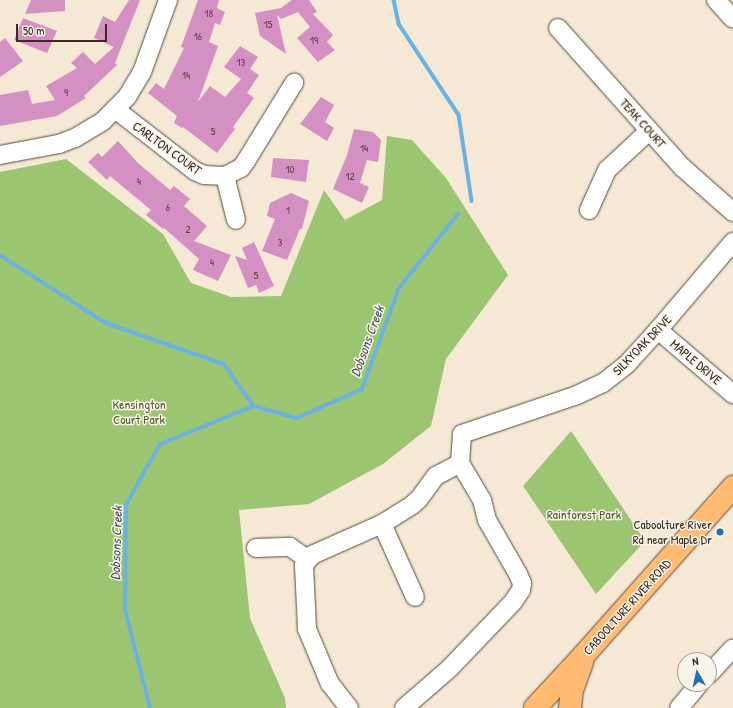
<!DOCTYPE html>
<style>
body{margin:0}
#map{position:relative;width:733px;height:708px;overflow:hidden;background:#f5e9d5;font-family:"Patrick Hand",sans-serif}
div>[style]{position:absolute}
.green>*{inset:0;background:#9cc571}
.stream>*{height:3.5px;margin:-1.75px;padding:0 1.75px;transform-origin:1.75px;border-radius:1.75px;background:#6ab2e2}
.building>*{inset:0;background:#d490c2}
.roads{filter:drop-shadow(0 0 1px #574739) drop-shadow(0 0 1px #574739)}
.minor>*{height:18px;margin:-9px;padding:0 9px;transform-origin:9px;border-radius:9px;background:#fff}
.major>*{height:22px;margin:-11px;padding:0 11px;transform-origin:11px;border-radius:11px;background:#ffbb71}
.dots>*{width:11px;height:11px;translate:-50% -50%;box-sizing:border-box;border:2px solid #f7f3e8;border-radius:50%}
span{translate:-50% -50%;white-space:nowrap;text-align:center;line-height:1.15;-webkit-text-stroke:3px #f7f3e8;paint-order:stroke}
.number-label{font-size:11px;color:#614447}
.number-label span{-webkit-text-stroke-width:0}
.street-label{font-size:13px;color:#3b2a1e}
.park-label{font-size:13px;color:#585837}
.poi-label{font-size:13px;color:#3b2a1e}
.right{translate:-100% -50%;text-align:right}
.water-label{font-size:14px;color:#495359;font-style:italic}
.north{position:absolute;left:677px;top:652px;width:40px;height:40px;box-sizing:border-box;background:#f7f3e8;border:1px solid #aca397;border-radius:50%;rotate:351deg;font-size:11px;font-weight:700;line-height:16px;text-align:center;color:#3b2a1e}
.north::after{content:'';display:block;margin:auto;width:14px;height:18px;background:#1f6fb2;clip-path:polygon(50% 0,100% 100%,50% 72%,0 100%)}
.scale{position:absolute;left:16px;top:24px;width:91px;height:18px;box-sizing:border-box;border:2px solid #3b2a1e;border-top:0;padding-left:5px;font-size:12px;line-height:14px;white-space:nowrap;color:#3b2a1e;-webkit-text-stroke:3px #f7f3e8;paint-order:stroke}
</style>
<div id="map">
<div class="green">
<i style="clip-path:polygon(387px 136px,412px 140px,446px 178px,508px 275px,446px 359px,431px 426px,383px 464px,309px 504px,239px 510px,250px 618px,285px 698px,286px 708px,0 708px,0 172px,66px 159px,163px 234px,191px 283px,231px 297px,281px 296px,324px 190px,345px 220px,382px 200px)"></i>
<i style="clip-path:polygon(571px 431px,645px 541px,596px 594px,523px 486px)"></i>
</div>
<div class="stream">
<i style="left:394px;top:0;width:25px;rotate:78deg"></i>
<i style="left:399px;top:24px;width:109px;rotate:56.6deg"></i>
<i style="left:459px;top:115px;width:87px;rotate:81.4deg"></i>
<i style="left:0;top:255px;width:126px;rotate:32.7deg"></i>
<i style="left:106px;top:323px;width:125px;rotate:19.2deg"></i>
<i style="left:224px;top:364px;width:52px;rotate:54.5deg"></i>
<i style="left:150px;top:708px;width:101px;rotate:-104.3deg"></i>
<i style="left:125px;top:610px;width:105px;rotate:-89.5deg"></i>
<i style="left:126px;top:505px;width:70px;rotate:-60.9deg"></i>
<i style="left:160px;top:444px;width:101px;rotate:-22deg"></i>
<i style="left:254px;top:406px;width:45px;rotate:15.6deg"></i>
<i style="left:297px;top:418px;width:71px;rotate:-24deg"></i>
<i style="left:362px;top:389px;width:108px;rotate:-69.9deg"></i>
<i style="left:399px;top:288px;width:95px;rotate:-51.4deg"></i>
</div>
<div class="building">
<i style="clip-path:polygon(31px 0,65px 0,65px 11px,25px 14px)"></i>
<i style="clip-path:polygon(129px 0,140px 0,115px 63px,117px 65px,84px 96px,86px 98px,57px 116px,0 126px,0 95px,28px 90px,32px 104px,55px 100px,46px 86px,77px 68px,71px 63px,83px 52px,95px 64px,114px 47px,94px 38px,103px 16px,115px 22px)"></i>
<i style="clip-path:polygon(198px 0,219px 0,217px 8px,225px 12px,220px 25px,215px 23px,209px 42px,218px 46px,198px 102px,210px 86px,225px 97px,241px 79px,224px 67px,240px 46px,258px 57px,250px 69px,259px 75px,247px 93px,254px 98px,233px 127px,235px 129px,217px 153px,183px 127px,182px 128px,174px 123px,177px 116px,148px 93px,156px 83px,164px 89px,184px 48px,181px 47px)"></i>
<i style="clip-path:polygon(292px 0,309px 0,317px 12px,313px 14px,333px 35px,327px 42px,335px 50px,318px 62px,297px 38px,310px 27px,298px 12px,281px 19px,277px 15px,286px 54px,260px 36px,255px 13px,281px 8px)"></i>
<i style="clip-path:polygon(23px 18px,57px 31px,47px 53px,14px 40px)"></i>
<i style="clip-path:polygon(5px 38px,23px 61px,0 77px,0 42px)"></i>
<i style="clip-path:polygon(321px 97px,334px 105px,325px 122px,334px 128px,327px 141px,300px 124px)"></i>
<i style="clip-path:polygon(354px 129px,373px 132px,381px 140px,378px 162px,367px 160px,360px 183px,369px 187px,362px 203px,333px 189px,347px 155px)"></i>
<i style="clip-path:polygon(118px 141px,138px 163px,170px 190px,174px 186px,190px 199px,184px 206px,207px 226px,194px 241px,231px 255px,218px 281px,193px 270px,199px 259px,164px 228px,163px 229px,146px 215px,151px 210px,110px 176px,107px 180px,88px 162px,98px 153px,102px 157px)"></i>
<i style="clip-path:polygon(273px 158px,309px 160px,306px 182px,271px 177px)"></i>
<i style="clip-path:polygon(291px 193px,309px 201px,302px 229px,300px 229px,287px 260px,262px 251px,275px 219px,267px 216px,270px 203px)"></i>
<i style="clip-path:polygon(254px 242px,274px 286px,259px 293px,256px 285px,248px 288px,235px 256px,247px 260px,242px 248px)"></i>
</div>
<div class="roads">
<div class="minor">
<i style="left:716px;top:0;width:25px;rotate:48deg"></i>
<i style="left:558px;top:28px;width:186px;rotate:48.3deg"></i>
<i style="left:682px;top:167px;width:68px;rotate:41.4deg"></i>
<i style="left:115px;top:109px;width:101px;rotate:37.8deg"></i>
<i style="left:195px;top:171px;width:10px;rotate:24deg"></i>
<i style="left:204px;top:175px;width:21px;rotate:3deg"></i>
<i style="left:225px;top:176px;width:18px;rotate:-27deg"></i>
<i style="left:241px;top:168px;width:9px;rotate:-54deg"></i>
<i style="left:246px;top:161px;width:92px;rotate:-58.4deg"></i>
<i style="left:0;top:155px;width:60px;rotate:-10.6deg"></i>
<i style="left:59px;top:144px;width:17px;rotate:-21deg"></i>
<i style="left:75px;top:138px;width:33px;rotate:-31deg"></i>
<i style="left:103px;top:121px;width:34px;rotate:-45deg"></i>
<i style="left:127px;top:97px;width:29px;rotate:-59deg"></i>
<i style="left:142px;top:72px;width:77px;rotate:-70.1deg"></i>
<i style="left:225px;top:176px;width:45px;rotate:76deg"></i>
<i style="left:589px;top:210px;width:44px;rotate:-65.8deg"></i>
<i style="left:607px;top:170px;width:57px;rotate:-42.9deg"></i>
<i style="left:658px;top:330px;width:99px;rotate:40.5deg"></i>
<i style="left:460px;top:463px;width:29px;rotate:-86deg"></i>
<i style="left:462px;top:434px;width:121px;rotate:-18.7deg"></i>
<i style="left:577px;top:395px;width:29px;rotate:-25deg"></i>
<i style="left:603px;top:383px;width:31px;rotate:-38deg"></i>
<i style="left:627px;top:364px;width:46px;rotate:-47.6deg"></i>
<i style="left:658px;top:330px;width:116px;rotate:-49.6deg"></i>
<i style="left:382px;top:524px;width:80px;rotate:65.7deg"></i>
<i style="left:256px;top:548px;width:34px;rotate:-2deg"></i>
<i style="left:290px;top:547px;width:21px;rotate:35deg"></i>
<i style="left:709px;top:674px;width:35px;rotate:-47deg"></i>
<i style="left:349px;top:708px;width:31px;rotate:-128deg"></i>
<i style="left:330px;top:684px;width:60px;rotate:-112.7deg"></i>
<i style="left:307px;top:629px;width:64px;rotate:-92.7deg"></i>
<i style="left:304px;top:565px;width:13px;rotate:-51deg"></i>
<i style="left:312px;top:555px;width:77px;rotate:-23.9deg"></i>
<i style="left:382px;top:524px;width:36px;rotate:-32deg"></i>
<i style="left:412px;top:505px;width:9px;rotate:-41deg"></i>
<i style="left:419px;top:499px;width:29px;rotate:-54deg"></i>
<i style="left:436px;top:476px;width:27px;rotate:-28deg"></i>
<i style="left:460px;top:463px;width:43px;rotate:59.3deg"></i>
<i style="left:482px;top:500px;width:21px;rotate:76deg"></i>
<i style="left:487px;top:520px;width:62px;rotate:60.1deg"></i>
<i style="left:518px;top:574px;width:10px;rotate:66deg"></i>
<i style="left:522px;top:583px;width:7px;rotate:98deg"></i>
<i style="left:521px;top:590px;width:14px;rotate:124deg"></i>
<i style="left:513px;top:602px;width:91px;rotate:133.7deg"></i>
<i style="left:450px;top:668px;width:61px;rotate:139deg"></i>
<i style="left:679px;top:708px;width:31px;rotate:-50deg"></i>
</div>
<div class="major">
<i style="left:535px;top:708px;width:72px;rotate:-47.2deg"></i>
<i style="left:584px;top:655px;width:225px;rotate:-48.4deg"></i>
<i style="left:570px;top:708px;width:18px;rotate:-84deg"></i>
<i style="left:572px;top:690px;width:30px;rotate:-70deg"></i>
</div>
</div>
<div class="dots">
<i style="left:720px;top:532px;background:#1f6fb2"></i>
</div>
<div class="number-label">
<span style="left:209px;top:13px">18</span>
<span style="left:268px;top:24px">15</span>
<span style="left:198px;top:36px">16</span>
<span style="left:314px;top:40px">19</span>
<span style="left:241px;top:62px">13</span>
<span style="left:186px;top:75px">14</span>
<span style="left:66px;top:92px">9</span>
<span style="left:213px;top:131px">5</span>
<span style="left:364px;top:148px">14</span>
<span style="left:290px;top:169px">10</span>
<span style="left:350px;top:176px">12</span>
<span style="left:139px;top:181px">4</span>
<span style="left:168px;top:207px">6</span>
<span style="left:288px;top:210px">1</span>
<span style="left:188px;top:229px">2</span>
<span style="left:280px;top:242px">3</span>
<span style="left:212px;top:262px">4</span>
<span style="left:256px;top:275px">5</span>
</div>
<div class="street-label">
<span style="left:643px;top:123px;rotate:48deg">TEAK COURT</span>
<span style="left:167px;top:148px;rotate:36deg">CARLTON COURT</span>
<span style="left:642px;top:345px;rotate:-46deg">SILKYOAK DRIVE</span>
<span style="left:696px;top:362px;rotate:40deg">MAPLE DRIVE</span>
<span style="left:627px;top:607px;rotate:-48deg">CABOOLTURE RIVER ROAD</span>
</div>
<div class="park-label">
<span style="left:139px;top:412px">Kensington<br>Court Park</span>
<span style="left:584px;top:514px">Rainforest Park</span>
</div>
<div class="poi-label">
<span class="right" style="left:712px;top:532px">Caboolture River<br>Rd near Maple Dr</span>
</div>
<div class="water-label">
<span style="left:367px;top:341px;rotate:-70deg">Dobsons Creek</span>
<span style="left:116px;top:543px;rotate:-88deg">Dobsons Creek</span>
</div>
<div class="north">N</div>
<div class="scale">50 m</div>
</div>
